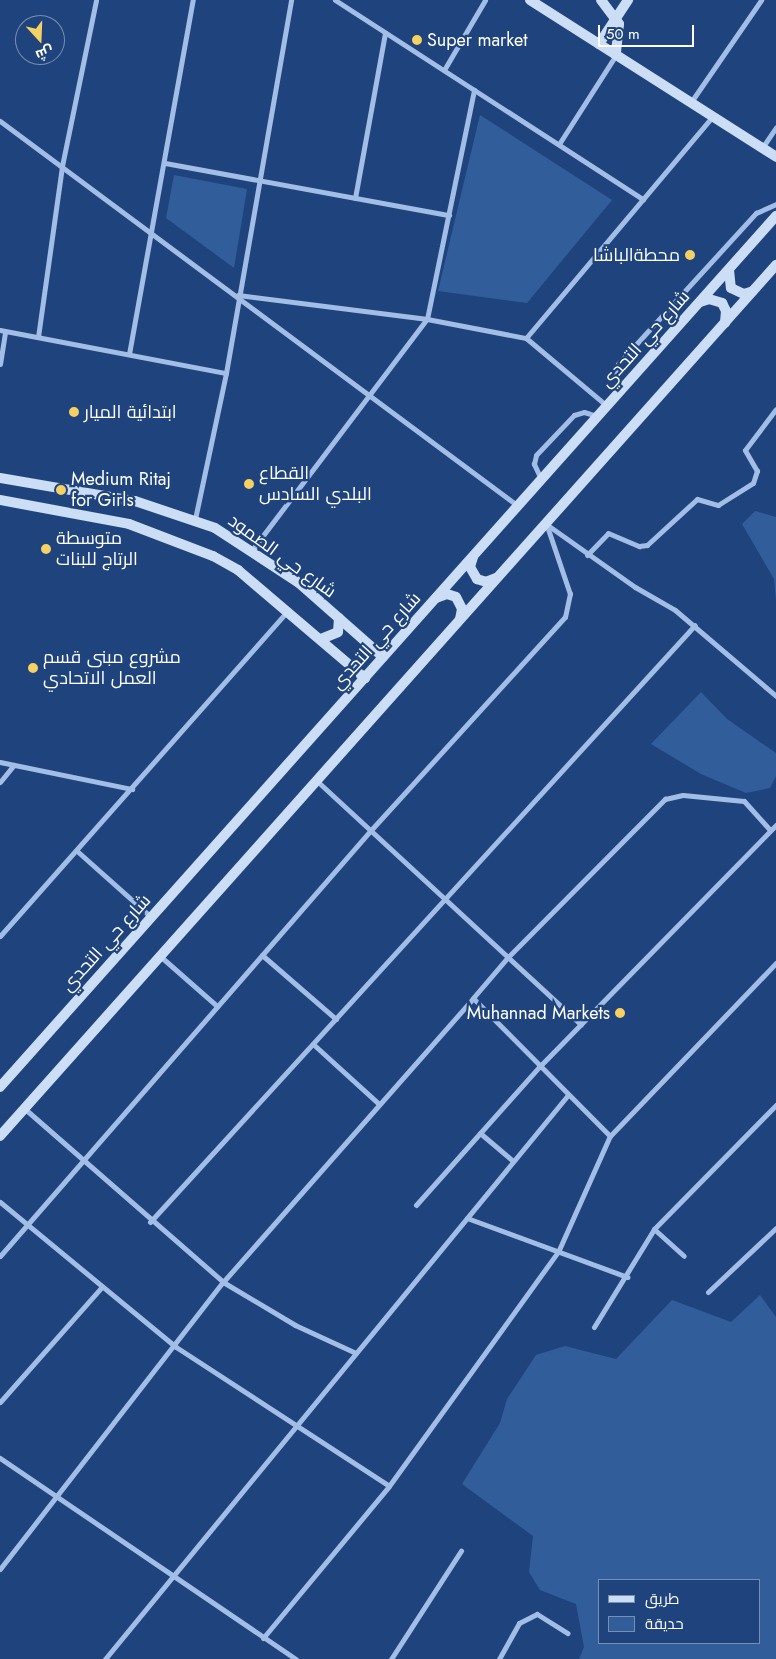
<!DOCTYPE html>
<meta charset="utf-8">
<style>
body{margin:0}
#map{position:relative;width:776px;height:1659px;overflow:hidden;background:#1f447d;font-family:Jost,Cairo,sans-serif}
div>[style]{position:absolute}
.green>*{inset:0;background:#325d9b}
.street>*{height:5px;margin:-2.5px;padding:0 2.5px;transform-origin:2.5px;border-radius:2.5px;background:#a2bee7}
.secondary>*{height:10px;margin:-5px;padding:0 5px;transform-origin:5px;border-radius:5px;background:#ccddf6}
.dots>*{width:14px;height:14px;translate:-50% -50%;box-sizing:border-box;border:2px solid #1f447d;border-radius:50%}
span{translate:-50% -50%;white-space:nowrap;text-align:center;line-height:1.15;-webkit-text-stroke:4.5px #1f447d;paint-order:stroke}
.poi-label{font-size:18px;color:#fff}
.left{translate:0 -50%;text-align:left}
.right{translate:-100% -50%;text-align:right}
.street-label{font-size:18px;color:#fff}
.legend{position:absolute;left:598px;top:1579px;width:162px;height:65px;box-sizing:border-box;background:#1f447d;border:1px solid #798fb1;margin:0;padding:6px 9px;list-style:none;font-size:15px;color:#fff}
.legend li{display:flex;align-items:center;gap:10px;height:25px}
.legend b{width:25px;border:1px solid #798fb1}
.north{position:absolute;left:15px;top:15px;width:50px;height:50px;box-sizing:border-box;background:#1f447d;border:1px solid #798fb1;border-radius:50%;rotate:160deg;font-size:14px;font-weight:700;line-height:20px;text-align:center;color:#fff}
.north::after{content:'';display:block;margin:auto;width:18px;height:22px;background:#f5d062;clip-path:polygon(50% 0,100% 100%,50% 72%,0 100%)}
.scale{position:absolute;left:598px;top:25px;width:96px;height:22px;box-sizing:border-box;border:2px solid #fff;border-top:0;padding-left:6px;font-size:15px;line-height:18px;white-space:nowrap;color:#fff;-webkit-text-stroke:4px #1f447d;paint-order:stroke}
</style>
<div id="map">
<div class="green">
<i style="clip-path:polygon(480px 115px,612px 200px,527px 303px,438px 291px)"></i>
<i style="clip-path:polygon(174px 175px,247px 189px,234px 268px,166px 218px)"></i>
<i style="clip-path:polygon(755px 511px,776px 517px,776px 601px,774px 579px,742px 524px)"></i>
<i style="clip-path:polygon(701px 692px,727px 719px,776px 753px,776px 776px,770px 788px,746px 793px,701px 774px,651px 744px)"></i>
<i style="clip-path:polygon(evenodd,760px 1295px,776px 1317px,776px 1659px,579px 1659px,584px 1647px,576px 1604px,540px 1590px,529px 1572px,533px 1536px,462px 1484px,500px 1423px,507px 1399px,536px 1355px,565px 1346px,616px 1359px,672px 1300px,731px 1322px,760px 1295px,600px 1580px,760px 1580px,760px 1643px,600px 1643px,600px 1580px)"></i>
</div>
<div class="street">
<i style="left:335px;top:0;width:367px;rotate:32.9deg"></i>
<i style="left:444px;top:70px;width:81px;rotate:-59.6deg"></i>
<i style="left:691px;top:102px;width:124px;rotate:-55.5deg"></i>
<i style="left:0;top:121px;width:645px;rotate:36.62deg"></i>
<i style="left:559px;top:144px;width:106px;rotate:-57.4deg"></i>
<i style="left:762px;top:148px;width:25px;rotate:-56deg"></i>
<i style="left:165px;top:163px;width:289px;rotate:10.4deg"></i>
<i style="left:355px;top:198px;width:168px;rotate:-79.7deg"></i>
<i style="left:238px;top:295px;width:191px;rotate:7.2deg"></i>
<i style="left:427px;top:319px;width:101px;rotate:10.9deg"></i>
<i style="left:526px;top:338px;width:106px;rotate:40deg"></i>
<i style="left:0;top:330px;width:230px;rotate:10.8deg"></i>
<i style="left:38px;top:337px;width:173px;rotate:-82deg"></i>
<i style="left:62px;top:166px;width:169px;rotate:-78.4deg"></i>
<i style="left:526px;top:338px;width:290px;rotate:-49.9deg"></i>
<i style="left:129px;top:354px;width:360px;rotate:-79.8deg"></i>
<i style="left:0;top:364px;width:33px;rotate:-81deg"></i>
<i style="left:622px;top:388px;width:17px;rotate:-114deg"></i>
<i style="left:615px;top:372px;width:9px;rotate:-69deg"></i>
<i style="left:618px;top:364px;width:205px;rotate:-47.6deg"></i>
<i style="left:756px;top:213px;width:22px;rotate:-24deg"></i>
<i style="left:541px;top:479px;width:17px;rotate:-115deg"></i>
<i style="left:534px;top:464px;width:9px;rotate:-77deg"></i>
<i style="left:536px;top:455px;width:55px;rotate:-46.5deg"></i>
<i style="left:574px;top:415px;width:10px;rotate:-17deg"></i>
<i style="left:584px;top:412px;width:14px;rotate:17deg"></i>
<i style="left:195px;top:519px;width:149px;rotate:-78deg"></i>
<i style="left:226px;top:373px;width:379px;rotate:-80.1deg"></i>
<i style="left:546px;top:524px;width:109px;rotate:35.3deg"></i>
<i style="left:635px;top:587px;width:46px;rotate:29.9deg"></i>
<i style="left:675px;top:610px;width:133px;rotate:40.4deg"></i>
<i style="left:252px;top:550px;width:290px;rotate:-52.9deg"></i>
<i style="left:427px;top:319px;width:234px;rotate:-78.4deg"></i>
<i style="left:587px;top:555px;width:30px;rotate:-46deg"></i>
<i style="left:608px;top:533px;width:34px;rotate:23deg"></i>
<i style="left:639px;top:546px;width:8px;rotate:-7deg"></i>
<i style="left:647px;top:545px;width:68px;rotate:-42.6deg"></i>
<i style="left:697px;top:499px;width:22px;rotate:16deg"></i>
<i style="left:718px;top:505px;width:41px;rotate:-32.2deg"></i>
<i style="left:753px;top:483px;width:13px;rotate:-72deg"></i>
<i style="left:757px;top:471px;width:24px;rotate:-120deg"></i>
<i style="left:745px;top:450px;width:51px;rotate:-52.9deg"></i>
<i style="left:0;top:762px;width:135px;rotate:11.6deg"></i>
<i style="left:317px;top:781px;width:359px;rotate:42.7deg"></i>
<i style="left:0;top:782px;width:22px;rotate:-51deg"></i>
<i style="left:77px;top:851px;width:99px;rotate:41.7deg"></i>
<i style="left:0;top:936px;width:435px;rotate:-48.5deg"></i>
<i style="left:262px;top:955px;width:98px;rotate:40.9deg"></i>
<i style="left:160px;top:956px;width:76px;rotate:41.3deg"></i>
<i style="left:313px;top:1044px;width:89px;rotate:42.3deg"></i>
<i style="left:25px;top:1109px;width:263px;rotate:41.1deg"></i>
<i style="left:223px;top:1282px;width:84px;rotate:30.8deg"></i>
<i style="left:295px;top:1325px;width:67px;rotate:24.7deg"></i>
<i style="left:480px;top:1133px;width:43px;rotate:40.3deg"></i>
<i style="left:610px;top:1136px;width:194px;rotate:-134.8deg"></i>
<i style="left:473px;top:998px;width:54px;rotate:-49.5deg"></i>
<i style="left:508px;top:957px;width:223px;rotate:-45.2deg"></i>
<i style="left:665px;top:799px;width:18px;rotate:-13deg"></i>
<i style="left:683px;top:795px;width:61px;rotate:5.6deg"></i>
<i style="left:744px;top:801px;width:39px;rotate:48deg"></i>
<i style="left:0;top:1202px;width:228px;rotate:39.5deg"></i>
<i style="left:176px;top:1347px;width:254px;rotate:33.1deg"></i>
<i style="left:416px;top:1205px;width:185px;rotate:-48.3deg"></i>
<i style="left:539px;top:1067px;width:339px;rotate:-45.6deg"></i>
<i style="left:467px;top:1218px;width:171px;rotate:20.2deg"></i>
<i style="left:150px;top:1222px;width:808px;rotate:-47.61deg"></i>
<i style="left:654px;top:1229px;width:40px;rotate:42deg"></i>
<i style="left:0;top:1256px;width:565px;rotate:-48.95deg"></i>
<i style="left:371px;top:830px;width:288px;rotate:-47.7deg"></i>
<i style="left:565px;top:617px;width:24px;rotate:-78deg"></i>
<i style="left:570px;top:594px;width:75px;rotate:-108.7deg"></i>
<i style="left:708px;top:1292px;width:93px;rotate:-43.3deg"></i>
<i style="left:594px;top:1327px;width:115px;rotate:-58.5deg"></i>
<i style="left:654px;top:1229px;width:174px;rotate:-45.5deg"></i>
<i style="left:0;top:1402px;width:152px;rotate:-48.5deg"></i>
<i style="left:0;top:1458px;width:358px;rotate:34.2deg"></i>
<i style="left:0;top:1569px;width:363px;rotate:-52.2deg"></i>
<i style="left:223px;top:1282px;width:378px;rotate:-48.6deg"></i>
<i style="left:263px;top:1638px;width:197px;rotate:-50.3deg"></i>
<i style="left:389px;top:1486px;width:289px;rotate:-54.2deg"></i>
<i style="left:558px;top:1252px;width:127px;rotate:-65.9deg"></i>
<i style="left:610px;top:1136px;width:240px;rotate:-46.2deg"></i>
<i style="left:105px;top:1659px;width:730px;rotate:-50.62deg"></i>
<i style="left:391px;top:1659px;width:129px;rotate:-57.1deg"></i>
<i style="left:499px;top:1659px;width:41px;rotate:-60.9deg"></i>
<i style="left:519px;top:1623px;width:20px;rotate:-27deg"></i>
<i style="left:537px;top:1614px;width:36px;rotate:32deg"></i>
</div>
<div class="secondary">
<i style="left:530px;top:0;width:292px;rotate:32.5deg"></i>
<i style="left:601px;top:0;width:30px;rotate:53deg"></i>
<i style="left:619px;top:24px;width:31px;rotate:96deg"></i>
<i style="left:599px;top:44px;width:53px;rotate:-56.6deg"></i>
<i style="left:729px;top:270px;width:18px;rotate:84deg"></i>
<i style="left:731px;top:288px;width:14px;rotate:25deg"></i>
<i style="left:744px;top:294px;width:9px;rotate:-18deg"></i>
<i style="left:700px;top:302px;width:9px;rotate:-18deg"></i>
<i style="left:709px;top:299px;width:14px;rotate:17deg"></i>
<i style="left:722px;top:303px;width:9px;rotate:63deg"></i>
<i style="left:726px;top:311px;width:12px;rotate:95deg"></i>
<i style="left:0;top:478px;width:137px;rotate:9.7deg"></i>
<i style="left:135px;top:501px;width:84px;rotate:18.6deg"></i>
<i style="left:215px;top:528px;width:100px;rotate:33.2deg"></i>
<i style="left:299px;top:583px;width:112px;rotate:41.4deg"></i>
<i style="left:0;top:500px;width:131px;rotate:10.5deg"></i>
<i style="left:129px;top:524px;width:90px;rotate:20.9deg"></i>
<i style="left:213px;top:556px;width:29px;rotate:29deg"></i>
<i style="left:238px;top:570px;width:167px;rotate:40.4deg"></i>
<i style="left:473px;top:557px;width:10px;rotate:107deg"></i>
<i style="left:470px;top:567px;width:14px;rotate:60deg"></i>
<i style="left:477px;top:579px;width:9px;rotate:18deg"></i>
<i style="left:486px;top:582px;width:11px;rotate:-22deg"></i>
<i style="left:436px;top:598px;width:12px;rotate:-20deg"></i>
<i style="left:447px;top:594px;width:9px;rotate:18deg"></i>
<i style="left:456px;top:597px;width:13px;rotate:63deg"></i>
<i style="left:462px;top:609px;width:10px;rotate:101deg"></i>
<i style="left:321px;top:639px;width:18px;rotate:-22deg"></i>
<i style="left:338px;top:632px;width:14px;rotate:-86deg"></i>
<i style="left:0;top:1087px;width:1167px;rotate:-48.3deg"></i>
<i style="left:0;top:1136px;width:1167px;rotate:-48.3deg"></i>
</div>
<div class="dots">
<i style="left:417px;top:40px;background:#f5d062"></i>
<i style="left:690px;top:255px;background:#f5d062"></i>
<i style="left:74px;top:412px;background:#f5d062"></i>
<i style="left:249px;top:484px;background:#f5d062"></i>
<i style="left:61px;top:490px;background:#f5d062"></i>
<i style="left:46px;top:549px;background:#f5d062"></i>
<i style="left:33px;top:668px;background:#f5d062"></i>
<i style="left:620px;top:1013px;background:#f5d062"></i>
</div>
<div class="poi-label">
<span class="left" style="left:427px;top:40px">Super market</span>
<span class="right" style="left:680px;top:255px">محطةالباشا</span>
<span class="left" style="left:84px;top:412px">ابتدائية الميار</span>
<span class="left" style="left:259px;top:484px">القطاع<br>البلدي السادس</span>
<span class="left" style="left:71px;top:490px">Medium Ritaj<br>for Girls</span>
<span class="left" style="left:56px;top:549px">متوسطة<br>الرتاج للبنات</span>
<span class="left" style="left:43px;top:668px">مشروع مبنى قسم<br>العمل الاتحادي</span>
<span class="right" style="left:610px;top:1013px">Muhannad Markets</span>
</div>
<div class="street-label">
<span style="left:645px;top:339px;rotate:-48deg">شارع حي التحدي</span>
<span style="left:282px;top:556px;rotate:36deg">شارع حي الصمود</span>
<span style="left:376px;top:641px;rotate:-48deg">شارع حي التحدي</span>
<span style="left:106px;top:943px;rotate:-48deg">شارع حي التحدي</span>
</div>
<ul class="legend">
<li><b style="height:6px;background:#ccddf6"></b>طريق</li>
<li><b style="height:14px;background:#325d9b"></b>حديقة</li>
</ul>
<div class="north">ش</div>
<div class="scale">50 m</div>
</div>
